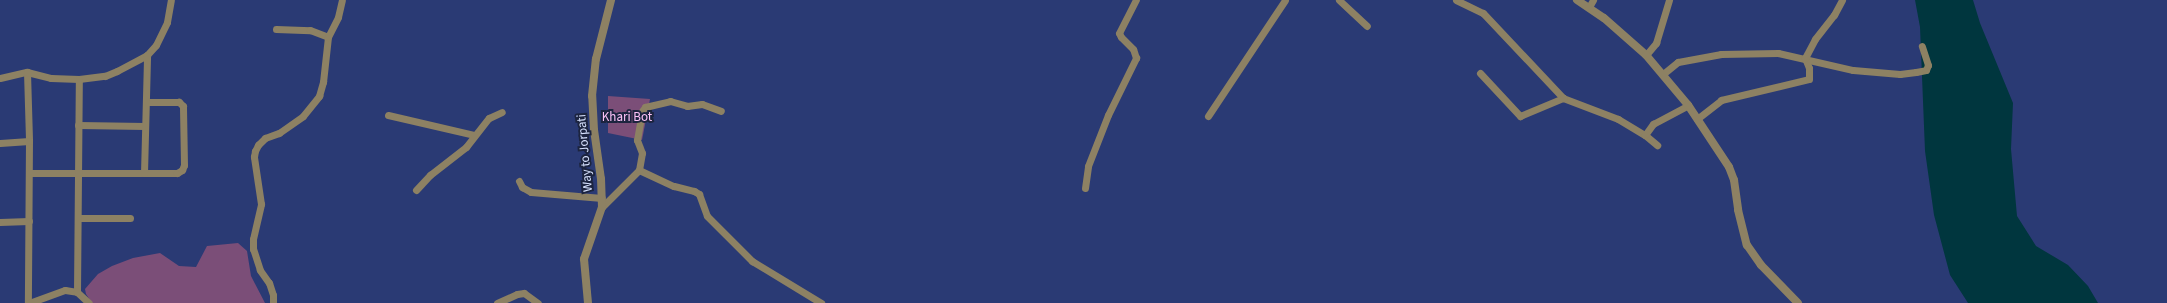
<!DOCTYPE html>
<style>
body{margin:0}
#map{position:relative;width:2167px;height:303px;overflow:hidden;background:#2a3a74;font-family:"Source Sans 3",sans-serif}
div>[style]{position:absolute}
.green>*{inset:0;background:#7b4e78}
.water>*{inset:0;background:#00363e}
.minor>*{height:7px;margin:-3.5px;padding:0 3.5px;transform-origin:3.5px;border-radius:3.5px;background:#8d8163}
.tertiary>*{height:8px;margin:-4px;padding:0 4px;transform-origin:4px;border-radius:4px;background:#8d8163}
span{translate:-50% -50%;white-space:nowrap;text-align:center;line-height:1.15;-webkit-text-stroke:4px #1c243f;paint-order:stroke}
.park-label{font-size:13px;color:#fcc2f7}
.street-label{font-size:13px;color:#d5e0fc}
</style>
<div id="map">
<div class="green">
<i style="clip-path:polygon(608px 96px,650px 99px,642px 140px,608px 133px)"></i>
<i style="clip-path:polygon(238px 243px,247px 251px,251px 276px,265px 303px,92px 303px,86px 294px,85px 289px,98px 274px,112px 266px,133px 258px,160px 253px,179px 266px,196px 267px,207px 246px)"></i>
</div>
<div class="water">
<i style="clip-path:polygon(1915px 0,1973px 0,1980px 23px,2013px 103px,2011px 149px,2017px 216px,2036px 246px,2068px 265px,2088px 286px,2098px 303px,1968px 303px,1950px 275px,1934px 215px,1925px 151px,1920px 27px)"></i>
</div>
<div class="minor">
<i style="left:1339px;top:0;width:38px;rotate:43deg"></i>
<i style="left:1456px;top:0;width:30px;rotate:26deg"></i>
<i style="left:1483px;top:13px;width:117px;rotate:46.7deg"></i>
<i style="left:1563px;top:98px;width:59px;rotate:20.9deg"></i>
<i style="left:1618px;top:119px;width:31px;rotate:31deg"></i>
<i style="left:1645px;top:135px;width:16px;rotate:40deg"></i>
<i style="left:1589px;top:7px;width:8px;rotate:-60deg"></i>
<i style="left:276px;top:29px;width:34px;rotate:2deg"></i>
<i style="left:310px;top:30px;width:19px;rotate:21deg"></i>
<i style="left:1646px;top:55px;width:16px;rotate:-50deg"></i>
<i style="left:1656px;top:43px;width:45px;rotate:-73.2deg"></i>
<i style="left:27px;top:72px;width:69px;rotate:88.3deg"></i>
<i style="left:29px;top:141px;width:162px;rotate:90.4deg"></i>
<i style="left:1480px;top:73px;width:59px;rotate:47.1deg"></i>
<i style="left:1520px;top:116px;width:47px;rotate:-22.7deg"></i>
<i style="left:1663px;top:74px;width:19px;rotate:-39deg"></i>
<i style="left:1678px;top:62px;width:44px;rotate:-10.5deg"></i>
<i style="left:1721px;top:54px;width:57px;rotate:-1deg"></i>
<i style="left:1778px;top:53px;width:77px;rotate:12.8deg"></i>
<i style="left:1853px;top:70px;width:47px;rotate:4.9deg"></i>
<i style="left:1900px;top:74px;width:16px;rotate:-7deg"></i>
<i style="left:1916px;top:72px;width:10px;rotate:-11deg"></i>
<i style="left:1926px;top:70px;width:5px;rotate:-68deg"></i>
<i style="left:1928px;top:65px;width:20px;rotate:-108deg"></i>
<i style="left:0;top:78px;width:28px;rotate:-13deg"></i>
<i style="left:27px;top:72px;width:25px;rotate:14deg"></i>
<i style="left:51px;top:78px;width:28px;rotate:2deg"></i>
<i style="left:79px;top:79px;width:26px;rotate:-7deg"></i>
<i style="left:105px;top:76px;width:13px;rotate:-23deg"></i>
<i style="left:117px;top:71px;width:34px;rotate:-28deg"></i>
<i style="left:147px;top:55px;width:13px;rotate:-48deg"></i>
<i style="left:156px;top:45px;width:25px;rotate:-64deg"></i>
<i style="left:167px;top:22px;width:22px;rotate:-80deg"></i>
<i style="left:388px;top:115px;width:88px;rotate:13.1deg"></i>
<i style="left:1208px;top:116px;width:139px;rotate:-56.4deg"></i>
<i style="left:1697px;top:119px;width:31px;rotate:-38deg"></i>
<i style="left:1721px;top:100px;width:90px;rotate:-13.4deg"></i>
<i style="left:1809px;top:79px;width:11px;rotate:-90deg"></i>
<i style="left:1809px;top:68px;width:11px;rotate:-112deg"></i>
<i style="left:1805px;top:58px;width:21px;rotate:-62deg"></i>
<i style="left:1815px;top:39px;width:31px;rotate:-52deg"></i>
<i style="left:1834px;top:15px;width:17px;rotate:-62deg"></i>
<i style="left:78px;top:125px;width:67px;rotate:0.9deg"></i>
<i style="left:1645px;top:135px;width:14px;rotate:-54deg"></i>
<i style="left:1653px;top:124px;width:40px;rotate:-28deg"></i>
<i style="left:0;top:143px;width:29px;rotate:-4deg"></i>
<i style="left:639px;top:170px;width:38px;rotate:25deg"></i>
<i style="left:674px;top:186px;width:21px;rotate:14deg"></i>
<i style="left:694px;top:191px;width:6px;rotate:31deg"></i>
<i style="left:699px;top:194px;width:23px;rotate:70deg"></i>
<i style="left:707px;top:216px;width:64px;rotate:45deg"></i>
<i style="left:752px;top:261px;width:81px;rotate:31.3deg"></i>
<i style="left:29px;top:173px;width:148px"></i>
<i style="left:177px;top:173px;width:6px;rotate:-31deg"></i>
<i style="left:182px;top:170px;width:5px;rotate:-68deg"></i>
<i style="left:184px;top:165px;width:59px;rotate:-91deg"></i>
<i style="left:183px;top:106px;width:6px;rotate:-135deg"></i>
<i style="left:179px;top:102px;width:33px;rotate:180deg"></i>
<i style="left:144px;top:173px;width:118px;rotate:-88.5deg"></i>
<i style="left:519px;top:181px;width:7px;rotate:63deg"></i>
<i style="left:522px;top:187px;width:10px;rotate:29deg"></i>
<i style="left:531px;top:192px;width:71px;rotate:4.8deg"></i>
<i style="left:1085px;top:188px;width:22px;rotate:-82deg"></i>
<i style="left:1088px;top:166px;width:55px;rotate:-68.6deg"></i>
<i style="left:1108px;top:115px;width:64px;rotate:-63.8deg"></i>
<i style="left:1136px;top:58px;width:9px;rotate:-108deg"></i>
<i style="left:1133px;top:49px;width:17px;rotate:-135deg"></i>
<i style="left:1121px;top:37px;width:4px;rotate:-117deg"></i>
<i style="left:1119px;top:33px;width:37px;rotate:-63deg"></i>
<i style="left:416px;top:190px;width:21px;rotate:-47deg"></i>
<i style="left:430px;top:175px;width:46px;rotate:-37.9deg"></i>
<i style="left:466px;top:147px;width:37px;rotate:-52deg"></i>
<i style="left:489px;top:118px;width:14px;rotate:-25deg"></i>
<i style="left:602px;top:207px;width:52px;rotate:-45deg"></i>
<i style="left:639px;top:170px;width:17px;rotate:-80deg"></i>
<i style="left:642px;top:153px;width:14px;rotate:-111deg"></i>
<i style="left:637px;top:140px;width:29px;rotate:-80deg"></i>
<i style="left:642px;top:111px;width:5px;rotate:-53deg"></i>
<i style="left:645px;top:107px;width:26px;rotate:-13deg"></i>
<i style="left:670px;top:101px;width:18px;rotate:16deg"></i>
<i style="left:687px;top:106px;width:15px;rotate:-8deg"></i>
<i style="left:702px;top:104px;width:20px;rotate:20deg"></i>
<i style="left:78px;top:218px;width:52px"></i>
<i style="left:0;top:222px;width:29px;rotate:-2deg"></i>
<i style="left:77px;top:292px;width:213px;rotate:-89.5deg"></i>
<i style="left:29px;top:303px;width:38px;rotate:-20deg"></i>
<i style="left:65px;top:290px;width:12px;rotate:9deg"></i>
<i style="left:77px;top:292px;width:16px;rotate:43deg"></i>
<i style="left:273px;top:303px;width:8px;rotate:-90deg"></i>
<i style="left:273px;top:295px;width:13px;rotate:-108deg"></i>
<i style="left:269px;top:283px;width:16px;rotate:-125deg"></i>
<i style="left:260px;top:270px;width:22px;rotate:-108deg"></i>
<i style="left:253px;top:249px;width:10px;rotate:-90deg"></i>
<i style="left:253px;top:239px;width:36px;rotate:-77deg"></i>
<i style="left:261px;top:204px;width:48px;rotate:-98.5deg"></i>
<i style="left:254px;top:157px;width:6px;rotate:-81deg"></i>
<i style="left:255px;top:151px;width:7px;rotate:-63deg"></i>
<i style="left:258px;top:145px;width:10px;rotate:-45deg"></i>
<i style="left:265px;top:138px;width:15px;rotate:-20deg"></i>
<i style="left:279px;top:133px;width:29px;rotate:-35deg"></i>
<i style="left:303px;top:116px;width:26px;rotate:-51deg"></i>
<i style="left:319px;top:96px;width:15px;rotate:-74deg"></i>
<i style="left:323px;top:82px;width:45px;rotate:-83.7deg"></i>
<i style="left:328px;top:37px;width:22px;rotate:-63deg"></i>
<i style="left:338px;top:17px;width:17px;rotate:-77deg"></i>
<i style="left:497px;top:303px;width:22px;rotate:-24deg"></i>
<i style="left:517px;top:294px;width:7px;rotate:-8deg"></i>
<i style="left:524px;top:293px;width:17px;rotate:36deg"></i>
</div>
<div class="tertiary">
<i style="left:1577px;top:0;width:32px;rotate:34deg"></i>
<i style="left:1604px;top:18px;width:56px;rotate:41.4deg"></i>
<i style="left:1646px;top:55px;width:65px;rotate:50deg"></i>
<i style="left:1688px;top:105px;width:74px;rotate:56.5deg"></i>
<i style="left:1729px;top:167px;width:14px;rotate:69deg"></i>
<i style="left:1734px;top:180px;width:30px;rotate:82deg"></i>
<i style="left:1738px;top:210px;width:36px;rotate:76deg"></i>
<i style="left:1747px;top:245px;width:24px;rotate:55deg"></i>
<i style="left:1761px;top:265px;width:53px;rotate:45.8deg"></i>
<i style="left:588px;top:303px;width:44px;rotate:-95.2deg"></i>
<i style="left:584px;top:259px;width:55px;rotate:-70.9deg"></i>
<i style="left:602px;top:207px;width:28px;rotate:-92deg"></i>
<i style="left:601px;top:179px;width:49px;rotate:-98.1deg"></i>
<i style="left:594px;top:130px;width:34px;rotate:-93deg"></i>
<i style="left:592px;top:96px;width:37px;rotate:-84deg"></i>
<i style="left:596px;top:59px;width:61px;rotate:-75.7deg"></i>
</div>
<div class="park-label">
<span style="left:627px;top:117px">Khari Bot</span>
</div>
<div class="street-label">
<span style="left:585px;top:153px;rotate:-95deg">Way to Jorpati</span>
</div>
</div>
